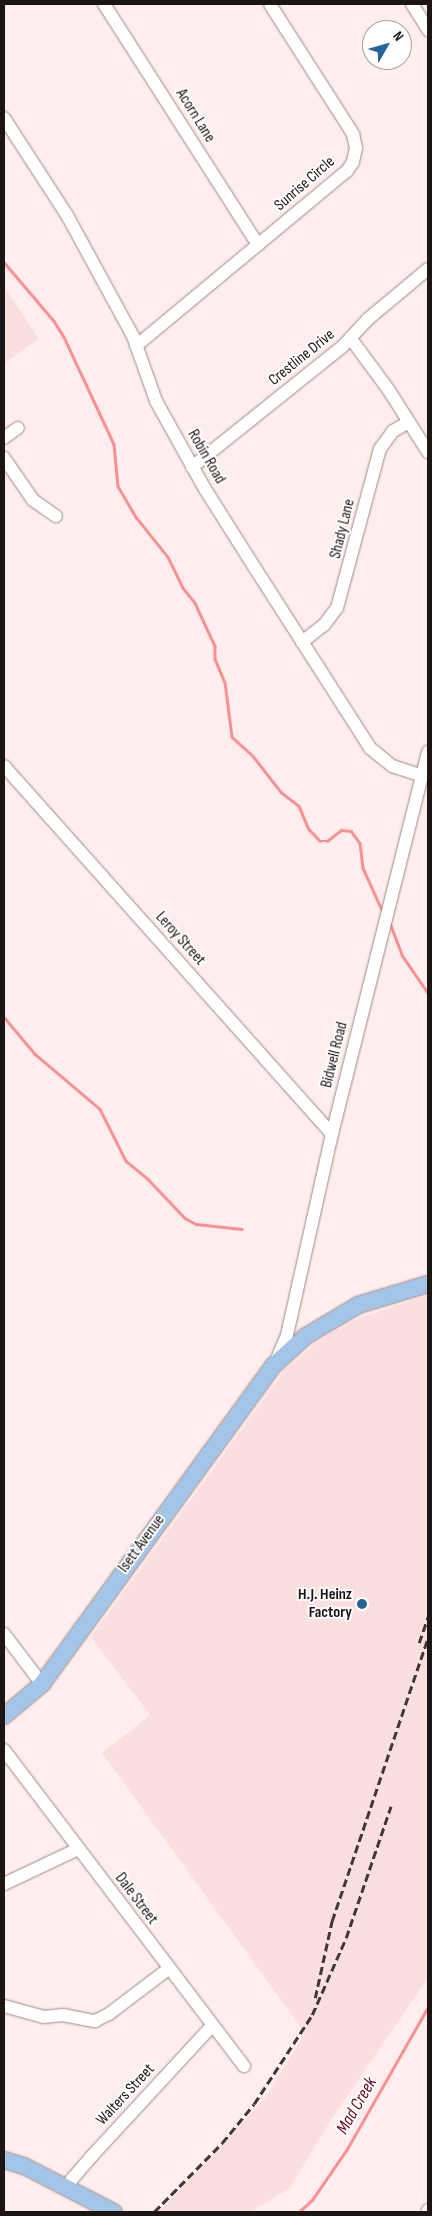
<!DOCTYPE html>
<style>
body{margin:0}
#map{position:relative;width:432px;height:2216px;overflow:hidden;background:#feeeee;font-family:"Sofia Sans Condensed",sans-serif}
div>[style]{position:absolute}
.built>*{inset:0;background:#fbdfdf}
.stream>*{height:2.5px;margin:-1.25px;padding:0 1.25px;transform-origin:1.25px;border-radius:1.25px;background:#fb9094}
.roads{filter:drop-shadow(0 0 1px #a08888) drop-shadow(0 0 1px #a08888)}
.minor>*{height:12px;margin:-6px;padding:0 6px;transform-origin:6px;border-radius:6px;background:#fff}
.major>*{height:16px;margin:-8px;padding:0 8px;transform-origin:8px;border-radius:8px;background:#a3c5e8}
.rail>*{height:2.5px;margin-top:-1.25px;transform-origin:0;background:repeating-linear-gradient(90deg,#413737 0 8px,transparent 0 12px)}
.dots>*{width:14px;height:14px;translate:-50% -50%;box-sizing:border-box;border:2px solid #fff;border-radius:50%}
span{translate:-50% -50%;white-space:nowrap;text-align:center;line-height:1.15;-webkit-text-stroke:4px #fff;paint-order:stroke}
.street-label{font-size:16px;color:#1d1414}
.poi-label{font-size:16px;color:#1d1414;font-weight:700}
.right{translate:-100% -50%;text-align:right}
.water-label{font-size:18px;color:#6a071c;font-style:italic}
.frame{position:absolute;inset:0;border:5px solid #1d1414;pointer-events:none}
.north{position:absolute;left:362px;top:20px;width:50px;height:50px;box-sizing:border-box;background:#fff;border:1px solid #a5a1a1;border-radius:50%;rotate:52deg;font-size:14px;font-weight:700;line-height:20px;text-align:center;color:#1d1414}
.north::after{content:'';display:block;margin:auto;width:18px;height:22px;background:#28629a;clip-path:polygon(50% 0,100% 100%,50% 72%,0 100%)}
</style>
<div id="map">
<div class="built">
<i style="clip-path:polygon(4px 286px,39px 339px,4px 363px)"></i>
<i style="clip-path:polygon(428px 1295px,428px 1978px,331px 2120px,290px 2188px,251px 2212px,159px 2212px,266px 2097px,305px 2033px,102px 1753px,150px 1715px,91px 1637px,284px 1371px,318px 1341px,354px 1320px)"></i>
</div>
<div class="stream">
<i style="left:4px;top:262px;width:77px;rotate:49.7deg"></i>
<i style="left:54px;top:321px;width:19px;rotate:58deg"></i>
<i style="left:64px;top:337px;width:118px;rotate:65deg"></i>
<i style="left:114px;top:444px;width:42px;rotate:84.6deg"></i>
<i style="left:118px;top:486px;width:36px;rotate:60deg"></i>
<i style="left:136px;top:517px;width:51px;rotate:51.3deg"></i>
<i style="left:168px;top:557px;width:34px;rotate:64deg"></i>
<i style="left:183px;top:588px;width:19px;rotate:51deg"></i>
<i style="left:195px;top:603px;width:47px;rotate:65.1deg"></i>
<i style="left:215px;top:646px;width:13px;rotate:90deg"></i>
<i style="left:215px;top:659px;width:25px;rotate:67deg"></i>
<i style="left:225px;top:682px;width:55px;rotate:82.7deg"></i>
<i style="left:232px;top:737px;width:28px;rotate:42deg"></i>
<i style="left:253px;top:756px;width:46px;rotate:52.1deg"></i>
<i style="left:281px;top:792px;width:23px;rotate:38deg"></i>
<i style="left:299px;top:806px;width:25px;rotate:67deg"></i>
<i style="left:309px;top:829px;width:16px;rotate:47deg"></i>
<i style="left:320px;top:841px;width:7px"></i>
<i style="left:327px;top:841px;width:18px;rotate:-38deg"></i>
<i style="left:341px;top:830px;width:10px;rotate:6deg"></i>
<i style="left:351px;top:831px;width:15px;rotate:53deg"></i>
<i style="left:360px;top:843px;width:25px;rotate:83deg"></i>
<i style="left:363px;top:868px;width:48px;rotate:65.6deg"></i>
<i style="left:390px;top:923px;width:34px;rotate:69deg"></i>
<i style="left:402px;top:955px;width:46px;rotate:55.6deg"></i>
<i style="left:4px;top:1017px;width:48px;rotate:50deg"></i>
<i style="left:35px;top:1054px;width:85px;rotate:40.2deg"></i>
<i style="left:100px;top:1109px;width:58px;rotate:63.4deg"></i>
<i style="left:126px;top:1161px;width:28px;rotate:39deg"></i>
<i style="left:148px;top:1179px;width:54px;rotate:46.5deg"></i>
<i style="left:185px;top:1218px;width:13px;rotate:29deg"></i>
<i style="left:196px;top:1224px;width:46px;rotate:6.2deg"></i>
<i style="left:299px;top:2212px;width:18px;rotate:-43deg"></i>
<i style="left:312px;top:2200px;width:62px;rotate:-55.5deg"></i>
<i style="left:347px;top:2149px;width:163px;rotate:-60.3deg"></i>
</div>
<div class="roads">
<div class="minor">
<i style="left:104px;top:4px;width:286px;rotate:57.4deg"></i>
<i style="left:412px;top:4px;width:31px;rotate:58deg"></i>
<i style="left:4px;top:118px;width:118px;rotate:57.1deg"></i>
<i style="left:68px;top:217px;width:136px;rotate:61.4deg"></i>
<i style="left:133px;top:336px;width:69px;rotate:70.5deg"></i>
<i style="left:156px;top:401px;width:101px;rotate:60.9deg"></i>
<i style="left:205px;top:489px;width:107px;rotate:57.7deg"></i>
<i style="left:262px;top:579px;width:201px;rotate:57.4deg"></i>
<i style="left:370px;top:748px;width:28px;rotate:39deg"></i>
<i style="left:392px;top:766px;width:32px;rotate:18deg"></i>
<i style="left:351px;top:339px;width:62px;rotate:53.5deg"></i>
<i style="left:388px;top:389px;width:75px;rotate:57.6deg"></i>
<i style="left:136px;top:346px;width:274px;rotate:-39.7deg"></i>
<i style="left:347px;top:171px;width:11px;rotate:-56deg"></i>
<i style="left:353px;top:162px;width:14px;rotate:-78deg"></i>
<i style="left:356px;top:148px;width:14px;rotate:-102deg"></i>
<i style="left:353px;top:134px;width:154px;rotate:-122.6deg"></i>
<i style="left:4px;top:438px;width:17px;rotate:-36deg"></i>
<i style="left:4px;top:458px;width:51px;rotate:55.4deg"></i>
<i style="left:33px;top:500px;width:28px;rotate:35deg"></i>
<i style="left:192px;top:467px;width:192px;rotate:-38.7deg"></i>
<i style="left:342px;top:347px;width:38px;rotate:-47deg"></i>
<i style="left:368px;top:319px;width:78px;rotate:-39.8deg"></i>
<i style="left:302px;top:642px;width:28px;rotate:-38deg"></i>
<i style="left:324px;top:625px;width:21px;rotate:-53deg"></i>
<i style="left:337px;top:608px;width:165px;rotate:-74.9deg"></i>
<i style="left:380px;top:449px;width:22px;rotate:-54deg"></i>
<i style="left:393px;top:431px;width:18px;rotate:-29deg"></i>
<i style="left:4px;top:766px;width:493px;rotate:48.3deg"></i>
<i style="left:276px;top:1361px;width:28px;rotate:-67deg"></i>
<i style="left:287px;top:1335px;width:206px;rotate:-77.4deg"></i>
<i style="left:332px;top:1134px;width:394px;rotate:-75.9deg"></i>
<i style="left:4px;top:1634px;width:63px;rotate:52.8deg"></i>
<i style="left:4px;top:1750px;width:397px;rotate:52.8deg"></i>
<i style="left:4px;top:1884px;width:82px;rotate:-25.3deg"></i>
<i style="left:4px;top:2006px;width:41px;rotate:15.4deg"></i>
<i style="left:44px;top:2017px;width:19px;rotate:-6deg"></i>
<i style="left:63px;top:2015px;width:33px;rotate:11deg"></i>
<i style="left:95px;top:2021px;width:16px;rotate:-27deg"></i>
<i style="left:109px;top:2014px;width:74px;rotate:-37.3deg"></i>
<i style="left:68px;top:2188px;width:10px;rotate:-66deg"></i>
<i style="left:72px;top:2179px;width:29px;rotate:-49deg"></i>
<i style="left:91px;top:2157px;width:177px;rotate:-47.3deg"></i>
<i style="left:427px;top:2212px;width:2px;rotate:-63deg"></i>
</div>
<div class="major">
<i style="left:4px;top:1716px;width:50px;rotate:-40.1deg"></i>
<i style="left:42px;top:1684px;width:394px;rotate:-54deg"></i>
<i style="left:274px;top:1365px;width:43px;rotate:-42.2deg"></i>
<i style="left:306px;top:1336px;width:61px;rotate:-30.8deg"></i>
<i style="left:358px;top:1305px;width:73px;rotate:-16.7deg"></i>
<i style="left:4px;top:2160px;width:21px;rotate:17deg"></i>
<i style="left:24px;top:2166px;width:101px;rotate:27.1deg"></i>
</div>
</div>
<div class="rail">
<i style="left:419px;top:1643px;width:28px;rotate:-71deg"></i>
<i style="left:315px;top:1998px;width:79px;rotate:-77.6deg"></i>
<i style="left:332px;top:1921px;width:300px;rotate:-71.3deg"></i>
<i style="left:154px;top:2212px;width:97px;rotate:-45.4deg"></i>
<i style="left:222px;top:2143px;width:50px;rotate:-50.6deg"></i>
<i style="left:254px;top:2104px;width:106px;rotate:-56.9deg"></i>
<i style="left:312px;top:2015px;width:84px;rotate:-66.2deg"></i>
<i style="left:346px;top:1938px;width:139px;rotate:-71.2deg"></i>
</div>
<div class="dots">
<i style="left:362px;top:1604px;background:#28629a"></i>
</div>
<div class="street-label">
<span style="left:195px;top:116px;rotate:58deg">Acorn Lane</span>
<span style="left:305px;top:184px;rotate:-41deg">Sunrise Circle</span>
<span style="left:302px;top:358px;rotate:-39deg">Crestline Drive</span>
<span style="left:206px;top:457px;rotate:60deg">Robin Road</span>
<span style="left:343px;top:529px;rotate:-76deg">Shady Lane</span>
<span style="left:180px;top:939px;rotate:48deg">Leroy Street</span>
<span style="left:335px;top:1055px;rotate:-76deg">Bidwell Road</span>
<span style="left:142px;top:1544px;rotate:-54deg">Isett Avenue</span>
<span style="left:136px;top:1899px;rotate:53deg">Dale Street</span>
<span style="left:126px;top:2095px;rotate:-47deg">Walters Street</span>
</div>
<div class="poi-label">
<span class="right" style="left:352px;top:1604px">H.J. Heinz<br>Factory</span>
</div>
<div class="water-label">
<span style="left:357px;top:2106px;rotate:-60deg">Mad Creek</span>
</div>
<div class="frame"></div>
<div class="north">N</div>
</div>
